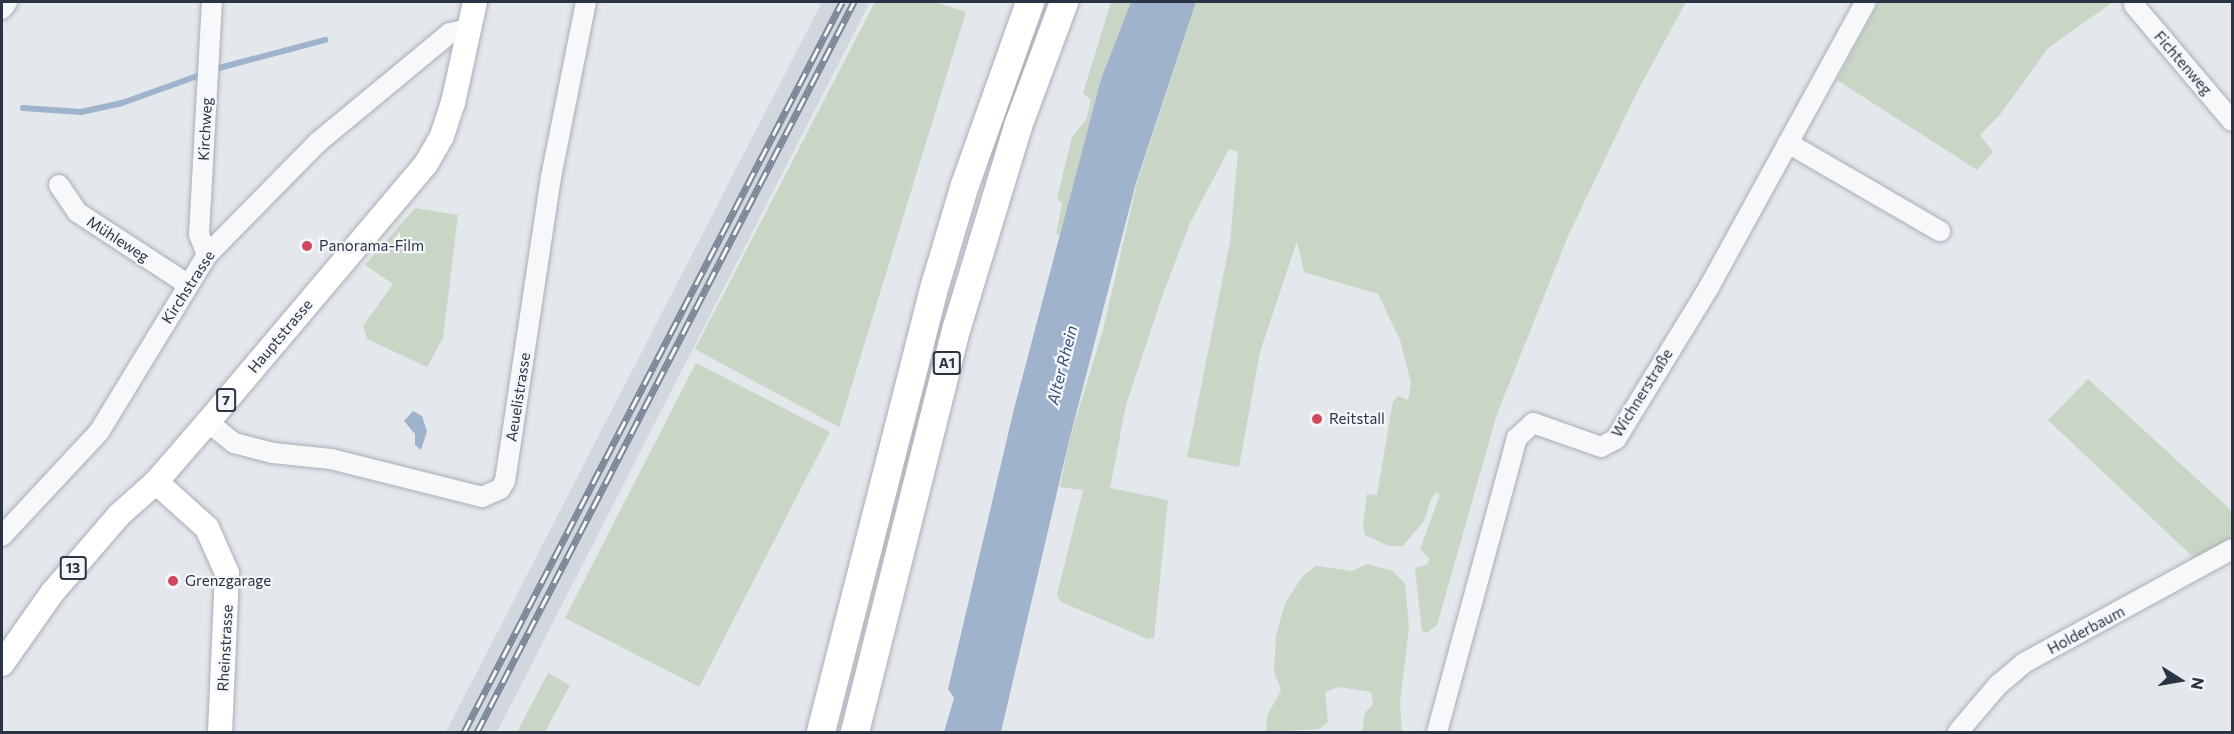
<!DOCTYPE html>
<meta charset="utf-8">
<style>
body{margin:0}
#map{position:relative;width:2234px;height:734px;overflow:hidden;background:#e4e7ec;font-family:Commissioner,sans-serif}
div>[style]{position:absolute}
.built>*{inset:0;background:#d2d6de}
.green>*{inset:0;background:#c9d6c5}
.water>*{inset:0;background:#9fb4cc}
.stream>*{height:6px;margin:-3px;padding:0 3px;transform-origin:3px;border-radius:3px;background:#9fb4cc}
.roads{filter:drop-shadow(0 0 2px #a9aeb7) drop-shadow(0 0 2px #a9aeb7)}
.minor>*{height:20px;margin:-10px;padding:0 10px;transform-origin:10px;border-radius:10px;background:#f7f8fa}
.major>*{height:24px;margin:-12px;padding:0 12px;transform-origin:12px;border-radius:12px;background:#fff}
.highway>*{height:28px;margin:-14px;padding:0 14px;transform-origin:14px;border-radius:14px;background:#fff}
.rail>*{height:7px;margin-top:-3.5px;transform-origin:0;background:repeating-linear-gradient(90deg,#f4f6f9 0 14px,#7d8696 0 28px);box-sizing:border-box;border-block:2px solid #7d8696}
.dots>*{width:16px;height:16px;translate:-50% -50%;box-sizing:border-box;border:3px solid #f4f6f9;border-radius:50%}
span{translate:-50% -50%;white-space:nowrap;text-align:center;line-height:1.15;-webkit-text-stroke:4.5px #f4f6f9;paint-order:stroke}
.shield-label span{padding:2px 4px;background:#f4f6f9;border:2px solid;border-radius:4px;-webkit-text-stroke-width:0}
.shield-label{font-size:14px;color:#2b3445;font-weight:700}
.street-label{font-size:15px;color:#2b3445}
.poi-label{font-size:15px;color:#2b3445}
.left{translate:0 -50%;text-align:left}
.water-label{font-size:16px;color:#34527a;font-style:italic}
.frame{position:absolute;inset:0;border:3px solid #2b3445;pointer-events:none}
.north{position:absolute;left:2150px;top:650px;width:60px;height:60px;-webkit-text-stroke:4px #f4f6f9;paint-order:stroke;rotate:101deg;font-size:16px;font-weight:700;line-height:24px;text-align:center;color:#2b3445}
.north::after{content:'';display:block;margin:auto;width:21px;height:27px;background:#2b3445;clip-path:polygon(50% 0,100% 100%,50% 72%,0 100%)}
</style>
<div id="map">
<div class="built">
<i style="clip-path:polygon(822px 2px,870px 2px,497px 732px,446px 732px)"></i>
</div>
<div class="green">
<i style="clip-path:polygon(875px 2px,935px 2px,966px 12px,839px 427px,695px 349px)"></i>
<i style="clip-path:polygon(1111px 2px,1131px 2px,1101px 79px,1060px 235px,1056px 234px,1062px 203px,1057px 198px,1072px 137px,1086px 120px,1091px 100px,1083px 93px)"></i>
<i style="clip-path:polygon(1196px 2px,1686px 2px,1637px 92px,1568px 236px,1497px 414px,1437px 625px,1427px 633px,1422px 631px,1415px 568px,1428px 564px,1429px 558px,1420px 549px,1440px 495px,1436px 492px,1431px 499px,1424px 521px,1403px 546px,1389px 546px,1365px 535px,1363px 524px,1367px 494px,1377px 495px,1393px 401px,1398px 396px,1408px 400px,1411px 383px,1400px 340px,1378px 294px,1304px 272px,1297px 241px,1260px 352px,1239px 467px,1187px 457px,1230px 241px,1238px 152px,1229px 149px,1191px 221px,1164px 291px,1126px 405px,1110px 488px,1168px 500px,1154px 638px,1148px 639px,1061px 602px,1057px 595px,1083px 490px,1060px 487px,1069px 441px,1103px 330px,1137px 183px)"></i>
<i style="clip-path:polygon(1879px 2px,2113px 2px,2048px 48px,1999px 116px,1980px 135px,1993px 152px,1977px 170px,1837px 80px)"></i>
<i style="clip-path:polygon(415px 208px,458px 215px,443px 338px,427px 367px,367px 339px,363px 326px,393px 284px,365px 265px)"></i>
<i style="clip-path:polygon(696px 363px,830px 432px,699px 687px,565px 618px)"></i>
<i style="clip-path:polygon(2088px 379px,2232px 511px,2232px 542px,2199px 560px,2194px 558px,2048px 420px)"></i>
<i style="clip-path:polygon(1367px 564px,1393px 571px,1405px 584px,1409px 627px,1400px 703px,1402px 732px,1362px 732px,1365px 713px,1373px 704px,1371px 692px,1339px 687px,1325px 692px,1328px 722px,1319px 729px,1266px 732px,1267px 716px,1281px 690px,1274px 672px,1276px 636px,1285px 603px,1303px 576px,1316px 566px,1352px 571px)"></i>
<i style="clip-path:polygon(548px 673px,570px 685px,545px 732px,517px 732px)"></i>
</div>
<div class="water">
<i style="clip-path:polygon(1131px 2px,1196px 2px,1136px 183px,1069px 441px,1001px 732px,944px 732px,954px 698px,948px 689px,1014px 409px,1101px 79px)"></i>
<i style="clip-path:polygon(413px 411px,422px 416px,427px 431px,421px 450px,415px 445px,415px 434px,404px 421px)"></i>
</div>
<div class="stream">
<i style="left:219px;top:68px;width:110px;rotate:-14.8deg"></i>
<i style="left:23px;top:108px;width:58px;rotate:3.9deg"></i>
<i style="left:81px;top:112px;width:42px;rotate:-12.4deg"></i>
<i style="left:122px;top:103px;width:83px;rotate:-19.7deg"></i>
</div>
<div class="roads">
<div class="minor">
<i style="left:2134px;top:5px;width:152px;rotate:49.8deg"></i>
<i style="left:2px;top:9px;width:9px;rotate:-54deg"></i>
<i style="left:1788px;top:143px;width:176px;rotate:30.1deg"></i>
<i style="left:59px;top:185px;width:32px;rotate:56deg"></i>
<i style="left:77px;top:212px;width:131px;rotate:33.2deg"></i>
<i style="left:207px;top:255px;width:22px;rotate:-111deg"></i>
<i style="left:199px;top:234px;width:232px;rotate:-86.8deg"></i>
<i style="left:208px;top:422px;width:33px;rotate:39deg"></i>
<i style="left:234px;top:443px;width:40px;rotate:14.4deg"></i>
<i style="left:273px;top:453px;width:58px;rotate:5.9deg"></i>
<i style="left:331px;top:459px;width:156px;rotate:14.1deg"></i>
<i style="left:482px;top:497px;width:20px;rotate:-24deg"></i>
<i style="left:500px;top:489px;width:9px;rotate:-58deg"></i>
<i style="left:505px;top:481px;width:307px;rotate:-81.4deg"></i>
<i style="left:551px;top:177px;width:178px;rotate:-78.7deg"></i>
<i style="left:2px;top:536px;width:142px;rotate:-47deg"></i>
<i style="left:99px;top:432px;width:207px;rotate:-58.6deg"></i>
<i style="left:207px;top:255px;width:157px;rotate:-45.5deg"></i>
<i style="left:317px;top:143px;width:173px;rotate:-39.6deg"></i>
<i style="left:450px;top:33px;width:19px;rotate:-12deg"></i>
<i style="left:1437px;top:732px;width:305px;rotate:-74.8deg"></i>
<i style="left:1517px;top:438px;width:22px;rotate:-43deg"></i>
<i style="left:1533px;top:423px;width:72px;rotate:19.4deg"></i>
<i style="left:1601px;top:447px;width:17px;rotate:-28deg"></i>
<i style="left:1616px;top:439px;width:178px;rotate:-58.5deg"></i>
<i style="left:1709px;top:287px;width:325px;rotate:-61.2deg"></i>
<i style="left:1958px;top:732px;width:62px;rotate:-49.6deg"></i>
<i style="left:1998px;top:685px;width:34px;rotate:-40deg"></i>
<i style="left:2024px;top:663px;width:237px;rotate:-28.7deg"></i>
</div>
<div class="major">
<i style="left:156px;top:482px;width:69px;rotate:42deg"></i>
<i style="left:207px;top:528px;width:49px;rotate:66deg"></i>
<i style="left:227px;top:573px;width:159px;rotate:92.5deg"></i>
<i style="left:2px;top:664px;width:87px;rotate:-54.8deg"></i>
<i style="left:52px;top:593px;width:103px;rotate:-49.3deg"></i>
<i style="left:119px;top:515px;width:50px;rotate:-41.7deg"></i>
<i style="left:156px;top:482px;width:79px;rotate:-49.1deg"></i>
<i style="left:208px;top:422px;width:338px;rotate:-49.8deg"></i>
<i style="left:426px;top:164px;width:32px;rotate:-60deg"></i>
<i style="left:442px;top:136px;width:35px;rotate:-72deg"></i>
<i style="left:453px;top:103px;width:103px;rotate:-77.7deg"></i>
</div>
<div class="highway">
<i style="left:821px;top:732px;width:464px;rotate:-75.7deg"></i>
<i style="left:936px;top:282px;width:101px;rotate:-73.4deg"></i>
<i style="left:965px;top:185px;width:194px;rotate:-70.4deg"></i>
<i style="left:855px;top:732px;width:418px;rotate:-75.9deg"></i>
<i style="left:957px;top:327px;width:210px;rotate:-73.1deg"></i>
<i style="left:1018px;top:126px;width:132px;rotate:-69.6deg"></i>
</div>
</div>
<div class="rail">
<i style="left:464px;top:732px;width:822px;rotate:-62.62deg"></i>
<i style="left:477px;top:732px;width:822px;rotate:-62.69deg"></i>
</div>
<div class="dots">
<i style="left:307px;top:246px;background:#d1495b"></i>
<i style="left:1317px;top:419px;background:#d1495b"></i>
<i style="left:173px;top:581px;background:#d1495b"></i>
</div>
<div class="shield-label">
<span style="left:947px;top:363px">A1</span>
<span style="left:226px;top:400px">7</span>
<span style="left:73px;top:568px">13</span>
</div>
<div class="street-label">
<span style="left:2183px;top:63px;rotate:49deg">Fichtenweg</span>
<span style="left:205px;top:129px;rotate:-87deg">Kirchweg</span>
<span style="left:118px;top:239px;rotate:33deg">Mühleweg</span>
<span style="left:188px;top:287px;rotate:-57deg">Kirchstrasse</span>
<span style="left:280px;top:336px;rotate:-50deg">Hauptstrasse</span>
<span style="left:1642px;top:393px;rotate:-58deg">Wichnerstraße</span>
<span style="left:518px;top:397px;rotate:-81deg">Aeuelistrasse</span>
<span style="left:2086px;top:630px;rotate:-28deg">Holderbaum</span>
<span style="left:225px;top:648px;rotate:-87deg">Rheinstrasse</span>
</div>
<div class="poi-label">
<span class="left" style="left:319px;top:246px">Panorama-Film</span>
<span class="left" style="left:1329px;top:419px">Reitstall</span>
<span class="left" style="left:185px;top:581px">Grenzgarage</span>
</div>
<div class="water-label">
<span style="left:1062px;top:365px;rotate:-76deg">Alter Rhein</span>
</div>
<div class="frame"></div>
<div class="north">N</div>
</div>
